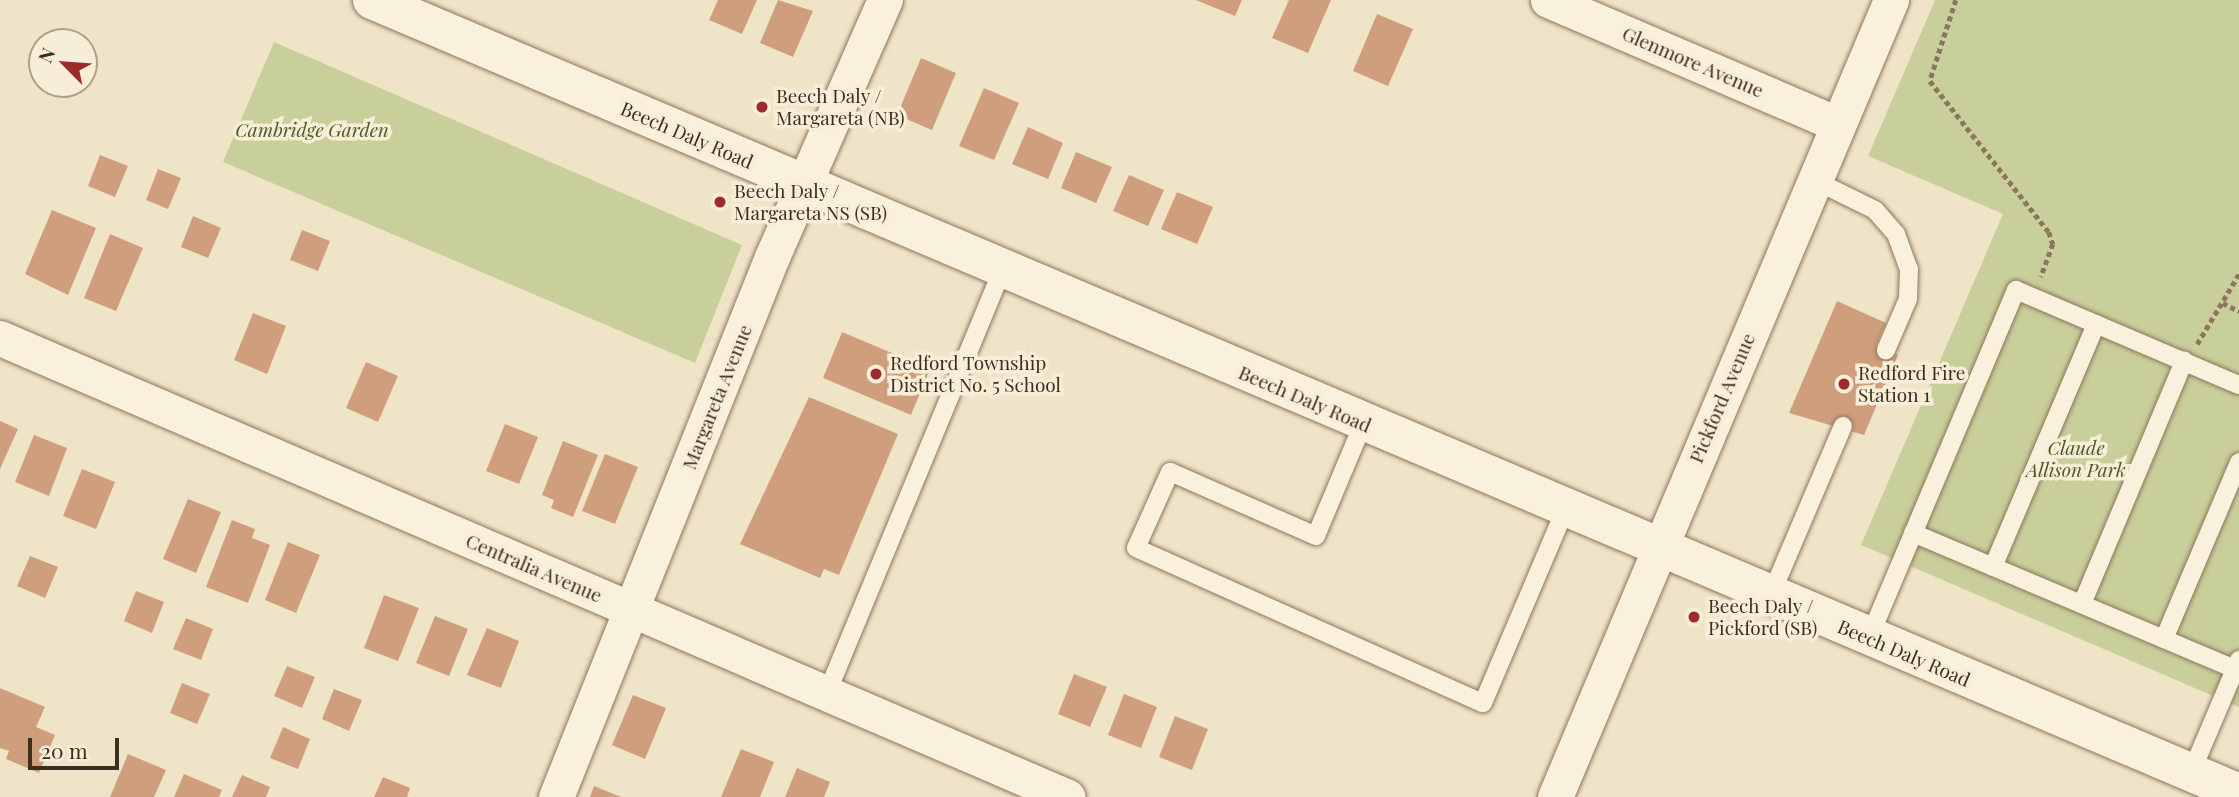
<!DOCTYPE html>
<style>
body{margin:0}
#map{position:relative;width:2239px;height:797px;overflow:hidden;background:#f0e4c8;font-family:"Playfair Display",serif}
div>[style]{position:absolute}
.green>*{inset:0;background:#c9cf9b}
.building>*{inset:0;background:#cf9f7d}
.path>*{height:4.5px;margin-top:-2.25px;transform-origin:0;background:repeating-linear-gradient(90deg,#8d765c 0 5px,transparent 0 8.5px)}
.roads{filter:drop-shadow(0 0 2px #8d765c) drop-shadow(0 0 2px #8d765c)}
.lane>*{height:18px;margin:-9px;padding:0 9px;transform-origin:9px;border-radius:9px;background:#faf1dc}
.street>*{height:35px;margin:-17.5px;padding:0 17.5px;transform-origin:17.5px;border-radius:17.5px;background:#faf1dc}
.secondary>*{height:38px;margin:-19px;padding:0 19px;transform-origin:19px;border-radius:19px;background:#faf1dc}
.dots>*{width:19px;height:19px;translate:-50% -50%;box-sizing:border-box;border:4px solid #f7eed8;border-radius:50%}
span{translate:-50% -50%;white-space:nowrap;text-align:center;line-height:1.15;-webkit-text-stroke:7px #f7eed8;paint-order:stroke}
.street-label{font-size:19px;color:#3d2e20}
.poi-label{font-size:19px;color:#3d2e20}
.left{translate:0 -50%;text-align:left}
.park-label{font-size:19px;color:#4d5a26;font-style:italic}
.north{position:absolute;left:28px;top:28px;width:70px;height:70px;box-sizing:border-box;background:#f7eed8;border:2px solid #ada18e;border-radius:50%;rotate:295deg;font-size:19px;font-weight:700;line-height:28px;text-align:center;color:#3d2e20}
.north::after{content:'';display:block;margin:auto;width:24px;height:32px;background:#9e2a2b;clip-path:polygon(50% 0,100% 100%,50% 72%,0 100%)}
.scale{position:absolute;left:28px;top:738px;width:91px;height:32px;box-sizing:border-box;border:4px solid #3d2e20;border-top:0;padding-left:9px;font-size:21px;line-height:24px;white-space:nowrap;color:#3d2e20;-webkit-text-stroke:5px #f7eed8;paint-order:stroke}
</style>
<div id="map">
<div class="green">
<i style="clip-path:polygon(1935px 0,2239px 0,2239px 707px,1861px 545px,2003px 214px,1868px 156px)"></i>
<i style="clip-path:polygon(274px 42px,742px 245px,695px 363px,223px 162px)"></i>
</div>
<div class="building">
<i style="clip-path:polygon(718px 0,757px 0,742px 34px,709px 20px)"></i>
<i style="clip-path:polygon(778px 0,813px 11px,793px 57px,760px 43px)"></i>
<i style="clip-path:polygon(1196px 0,1242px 0,1235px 16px)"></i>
<i style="clip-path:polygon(1289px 0,1331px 0,1308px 53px,1272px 38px)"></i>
<i style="clip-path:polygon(1377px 14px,1413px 29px,1388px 86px,1353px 71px)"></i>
<i style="clip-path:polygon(921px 58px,956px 73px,932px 130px,897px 115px)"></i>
<i style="clip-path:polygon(984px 88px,1019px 103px,994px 160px,959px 146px)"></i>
<i style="clip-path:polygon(1028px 127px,1063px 143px,1048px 179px,1012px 164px)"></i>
<i style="clip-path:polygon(1076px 152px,1112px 167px,1096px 203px,1061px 188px)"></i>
<i style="clip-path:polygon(100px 155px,128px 166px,115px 197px,88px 186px)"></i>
<i style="clip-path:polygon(158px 169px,181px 178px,168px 209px,146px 200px)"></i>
<i style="clip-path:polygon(1129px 175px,1164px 190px,1148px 226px,1113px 211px)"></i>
<i style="clip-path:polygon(1177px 192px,1213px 207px,1197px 244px,1161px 229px)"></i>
<i style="clip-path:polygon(52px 210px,96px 228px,68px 295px,25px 274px)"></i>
<i style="clip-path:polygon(193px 216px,221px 228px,208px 258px,181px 247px)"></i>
<i style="clip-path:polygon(302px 230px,330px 241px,318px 271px,290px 260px)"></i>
<i style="clip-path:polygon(110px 234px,143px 248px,116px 311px,84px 298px)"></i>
<i style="clip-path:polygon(1837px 301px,1886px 323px,1876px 346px,1898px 355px,1864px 435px,1789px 413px)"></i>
<i style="clip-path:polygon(253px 313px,286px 326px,267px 374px,234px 360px)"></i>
<i style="clip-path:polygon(842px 332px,930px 369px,911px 415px,823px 378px)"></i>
<i style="clip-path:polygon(366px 362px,398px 376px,378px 422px,346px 408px)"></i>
<i style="clip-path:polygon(809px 397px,898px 434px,839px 575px,824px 569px,820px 578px,740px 544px)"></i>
<i style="clip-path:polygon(0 421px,18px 429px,0 469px)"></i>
<i style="clip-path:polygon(505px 424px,538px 437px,519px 484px,486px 471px)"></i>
<i style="clip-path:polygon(34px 435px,67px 448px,49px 496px,15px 482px)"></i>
<i style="clip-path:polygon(563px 441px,598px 455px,573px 517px,551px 508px,554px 500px,542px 495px)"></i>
<i style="clip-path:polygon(605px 454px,638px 467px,615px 524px,582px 511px)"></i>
<i style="clip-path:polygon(82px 469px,115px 482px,96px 529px,63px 516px)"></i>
<i style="clip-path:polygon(188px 499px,221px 512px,196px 573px,163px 559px)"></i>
<i style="clip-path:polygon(232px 520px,255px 529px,252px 538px,270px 545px,248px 603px,206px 587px)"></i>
<i style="clip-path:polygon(288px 542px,320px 555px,296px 613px,265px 600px)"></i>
<i style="clip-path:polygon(30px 556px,58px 567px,45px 598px,17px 586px)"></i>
<i style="clip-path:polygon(136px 591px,164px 602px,152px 633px,124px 621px)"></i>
<i style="clip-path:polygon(384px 595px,419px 608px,398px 661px,364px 648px)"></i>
<i style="clip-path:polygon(435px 616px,468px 629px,449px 676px,416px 663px)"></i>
<i style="clip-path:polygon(186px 618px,213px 629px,201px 660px,173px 649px)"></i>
<i style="clip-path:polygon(487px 628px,519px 641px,501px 688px,467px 675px)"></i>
<i style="clip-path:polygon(287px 666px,315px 677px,302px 708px,274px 696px)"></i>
<i style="clip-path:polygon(1074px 674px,1107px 687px,1090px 727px,1058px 714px)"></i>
<i style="clip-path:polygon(182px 683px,210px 694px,197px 724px,170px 713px)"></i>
<i style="clip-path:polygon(0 688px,45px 707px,36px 727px,55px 735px,39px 773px,6px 759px,9px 751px,0 748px)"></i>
<i style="clip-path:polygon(334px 689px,362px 700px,349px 731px,322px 719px)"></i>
<i style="clip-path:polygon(1124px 694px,1157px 707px,1141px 748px,1108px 735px)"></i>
<i style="clip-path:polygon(633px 695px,666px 708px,645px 759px,612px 745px)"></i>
<i style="clip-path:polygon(1175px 716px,1208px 729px,1192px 770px,1159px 757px)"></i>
<i style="clip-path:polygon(283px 727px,310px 739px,298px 769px,270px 758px)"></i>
<i style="clip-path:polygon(741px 749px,774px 762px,760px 797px,721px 797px)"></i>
<i style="clip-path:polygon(128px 754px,166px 770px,154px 797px,110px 797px)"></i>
<i style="clip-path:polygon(797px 768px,830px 782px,824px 797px,785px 797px)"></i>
<i style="clip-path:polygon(184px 774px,222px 790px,219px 797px,174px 797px)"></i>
<i style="clip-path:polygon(242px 775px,270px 787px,266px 797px,232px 797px)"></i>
<i style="clip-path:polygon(383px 777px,410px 788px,407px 797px,374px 797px)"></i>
<i style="clip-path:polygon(594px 786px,621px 797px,590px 797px)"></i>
</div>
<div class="path">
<i style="left:1956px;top:0;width:85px;rotate:107.8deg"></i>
<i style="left:1930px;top:81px;width:192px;rotate:51.8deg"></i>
<i style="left:2049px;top:232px;width:13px;rotate:72deg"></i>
<i style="left:2053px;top:244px;width:35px;rotate:110deg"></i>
<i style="left:2223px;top:303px;width:18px;rotate:27deg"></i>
<i style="left:2197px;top:344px;width:82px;rotate:-59deg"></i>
</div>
<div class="roads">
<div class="lane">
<i style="left:1814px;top:180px;width:68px;rotate:26.2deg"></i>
<i style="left:1875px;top:210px;width:32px;rotate:49deg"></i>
<i style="left:1896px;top:234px;width:37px;rotate:70deg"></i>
<i style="left:1909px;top:269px;width:30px;rotate:92deg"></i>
<i style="left:1908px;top:299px;width:56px;rotate:113.3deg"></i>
<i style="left:1363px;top:424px;width:121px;rotate:112.8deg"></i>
<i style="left:1316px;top:536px;width:159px;rotate:-156.3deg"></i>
<i style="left:1170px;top:472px;width:83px;rotate:114.1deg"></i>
<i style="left:1136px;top:548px;width:380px;rotate:24.1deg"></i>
<i style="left:1483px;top:703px;width:210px;rotate:-67deg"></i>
<i style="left:1913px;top:533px;width:350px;rotate:22.9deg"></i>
<i style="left:1993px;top:567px;width:264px;rotate:-67deg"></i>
<i style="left:1770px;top:597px;width:186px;rotate:-66.9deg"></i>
<i style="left:2082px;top:604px;width:264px;rotate:-67.2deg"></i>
<i style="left:1869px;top:638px;width:378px;rotate:-67.1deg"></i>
<i style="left:2016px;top:290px;width:242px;rotate:23.1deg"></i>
<i style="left:2164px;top:639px;width:192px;rotate:-67deg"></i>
<i style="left:827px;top:693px;width:458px;rotate:-67.5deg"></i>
<i style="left:2191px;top:773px;width:123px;rotate:-67deg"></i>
</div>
<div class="street">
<i style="left:1548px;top:0;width:315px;rotate:23.2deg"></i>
<i style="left:0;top:338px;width:1162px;rotate:23.26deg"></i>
<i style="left:556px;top:797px;width:582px;rotate:-68.2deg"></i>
<i style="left:772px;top:257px;width:281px;rotate:-66.3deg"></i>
<i style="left:1555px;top:797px;width:865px;rotate:-67.14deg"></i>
</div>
<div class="secondary">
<i style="left:372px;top:0;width:2028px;rotate:23.01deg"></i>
</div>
</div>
<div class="dots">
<i style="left:762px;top:107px;background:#9e2a2b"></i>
<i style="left:720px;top:202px;background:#9e2a2b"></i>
<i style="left:876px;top:374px;background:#9e2a2b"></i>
<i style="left:1844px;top:384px;background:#9e2a2b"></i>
<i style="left:1694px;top:617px;background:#9e2a2b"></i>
</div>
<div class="street-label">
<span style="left:1693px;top:62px;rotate:23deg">Glenmore Avenue</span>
<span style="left:687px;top:135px;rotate:23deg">Beech Daly Road</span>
<span style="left:717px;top:397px;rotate:-68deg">Margareta Avenue</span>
<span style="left:1722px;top:398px;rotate:-67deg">Pickford Avenue</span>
<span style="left:1305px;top:399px;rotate:23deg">Beech Daly Road</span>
<span style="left:534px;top:568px;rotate:23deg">Centralia Avenue</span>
<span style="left:1904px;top:653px;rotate:23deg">Beech Daly Road</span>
</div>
<div class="poi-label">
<span class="left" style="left:776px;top:107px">Beech Daly /<br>Margareta (NB)</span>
<span class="left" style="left:734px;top:202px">Beech Daly /<br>Margareta NS (SB)</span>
<span class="left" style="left:890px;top:374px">Redford Township<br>District No. 5 School</span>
<span class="left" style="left:1858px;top:384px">Redford Fire<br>Station 1</span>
<span class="left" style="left:1708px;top:617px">Beech Daly /<br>Pickford (SB)</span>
</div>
<div class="park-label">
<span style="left:312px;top:130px">Cambridge Garden</span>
<span style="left:2076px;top:459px">Claude<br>Allison Park</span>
</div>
<div class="north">N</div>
<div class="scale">20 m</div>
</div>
